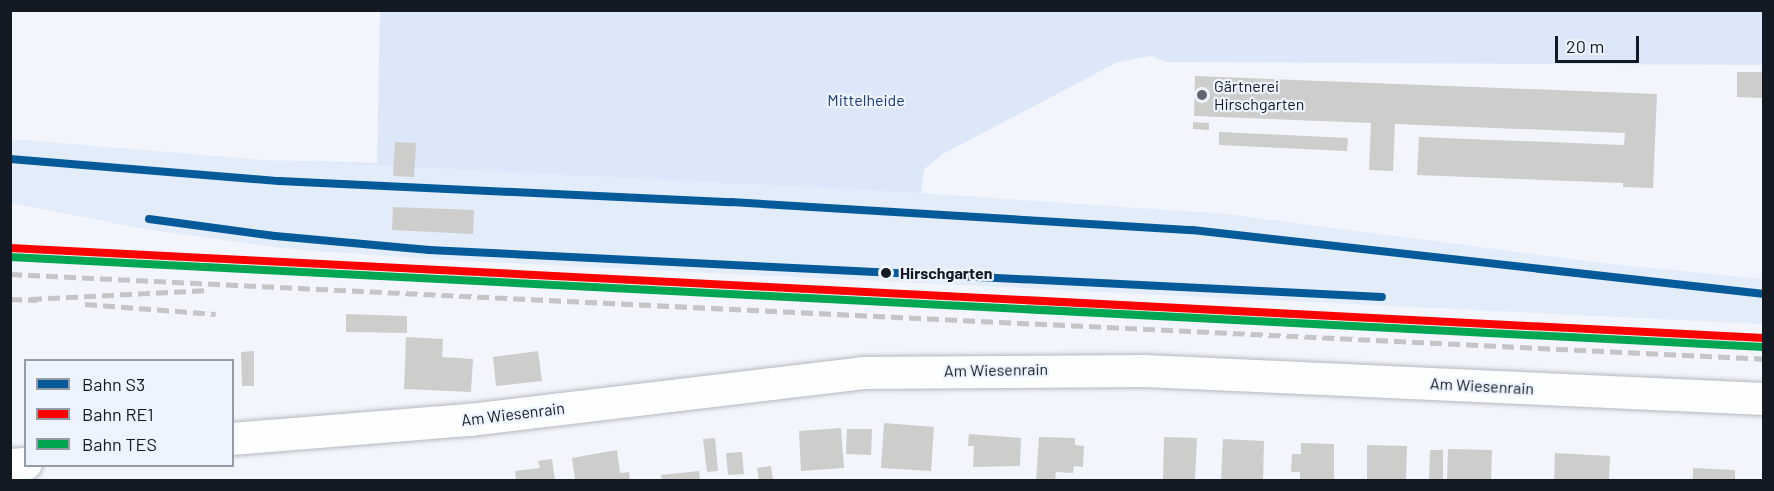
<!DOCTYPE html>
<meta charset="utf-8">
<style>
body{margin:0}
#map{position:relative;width:1774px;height:491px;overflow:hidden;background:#f2f5fb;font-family:Barlow,sans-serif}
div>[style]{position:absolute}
.built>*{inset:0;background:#e3ecf9}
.green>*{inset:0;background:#dce7f9}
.building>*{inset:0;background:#cdcecb}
.roads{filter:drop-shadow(0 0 2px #b4b8c0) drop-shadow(0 0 2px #b4b8c0)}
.street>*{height:32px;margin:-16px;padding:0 16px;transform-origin:16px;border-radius:16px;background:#fdfefe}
.rail>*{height:4.5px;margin-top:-2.25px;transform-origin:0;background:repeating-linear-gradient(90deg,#c3c5c6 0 12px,transparent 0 18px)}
.rail-1>*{height:8px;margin:-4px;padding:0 4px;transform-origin:4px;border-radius:4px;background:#055a99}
.rail-2>*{height:8px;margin:-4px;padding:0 4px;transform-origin:4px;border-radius:4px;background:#f00}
.rail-3>*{height:8px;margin:-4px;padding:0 4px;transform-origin:4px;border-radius:4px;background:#00a651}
.dots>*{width:16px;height:16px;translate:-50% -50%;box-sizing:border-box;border:3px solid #eef4ff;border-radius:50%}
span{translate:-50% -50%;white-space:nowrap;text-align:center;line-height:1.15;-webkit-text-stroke:4.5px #eef4ff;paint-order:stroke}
.poi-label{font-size:16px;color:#131922}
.left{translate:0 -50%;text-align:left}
.park-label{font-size:16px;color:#193a73}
.stop-label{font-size:16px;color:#131922;font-weight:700}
.street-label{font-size:16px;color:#131922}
.frame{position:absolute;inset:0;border:12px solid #131922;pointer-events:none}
.legend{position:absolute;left:24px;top:359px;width:210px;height:108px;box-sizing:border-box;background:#eef4ff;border:2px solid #969ca7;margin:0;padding:8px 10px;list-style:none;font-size:18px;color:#131922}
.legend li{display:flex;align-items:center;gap:12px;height:30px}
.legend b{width:30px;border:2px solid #969ca7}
.scale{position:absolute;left:1555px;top:36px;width:84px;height:27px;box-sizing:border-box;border:3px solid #131922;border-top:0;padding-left:8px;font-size:18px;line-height:21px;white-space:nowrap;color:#131922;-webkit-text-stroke:4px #eef4ff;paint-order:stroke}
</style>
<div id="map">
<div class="built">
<i style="clip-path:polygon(10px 139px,264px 160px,921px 193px,1226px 214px,1610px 264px,1763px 279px,1763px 324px,446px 260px,289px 249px,144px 229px,11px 203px)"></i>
</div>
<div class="green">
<i style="clip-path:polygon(380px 11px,1763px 11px,1763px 65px,1165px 62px,1152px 56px,1118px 62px,943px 154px,924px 169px,921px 193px,264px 160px,377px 163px)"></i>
</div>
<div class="building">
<i style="clip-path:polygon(1737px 72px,1764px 72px,1764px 98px,1737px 97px)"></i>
<i style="clip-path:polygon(1195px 76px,1657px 94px,1653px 188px,1623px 187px,1623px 183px,1417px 175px,1419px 137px,1624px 145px,1625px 133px,1395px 124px,1393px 171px,1369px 170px,1371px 123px,1194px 116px)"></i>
<i style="clip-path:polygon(1193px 122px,1209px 123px,1209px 130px,1193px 129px)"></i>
<i style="clip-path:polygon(1219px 132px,1348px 138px,1347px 151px,1219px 145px)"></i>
<i style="clip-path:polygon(395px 142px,416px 143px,414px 177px,393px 176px)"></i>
<i style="clip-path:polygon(393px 207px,474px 210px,473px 234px,392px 230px)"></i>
<i style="clip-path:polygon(346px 314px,407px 316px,407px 333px,346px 332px)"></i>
<i style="clip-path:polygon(406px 337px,443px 339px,442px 357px,473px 359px,471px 392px,404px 389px)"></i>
<i style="clip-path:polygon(254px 351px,254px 386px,242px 386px,241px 352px)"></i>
<i style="clip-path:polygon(538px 351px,542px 381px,496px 386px,493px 357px)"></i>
<i style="clip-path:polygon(884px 423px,934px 427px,931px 471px,881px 468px)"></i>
<i style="clip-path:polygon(841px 428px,844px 468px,801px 471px,799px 431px)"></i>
<i style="clip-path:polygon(847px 429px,872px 429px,871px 455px,846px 454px)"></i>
<i style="clip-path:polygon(969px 434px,1021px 438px,1020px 466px,973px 467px,974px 446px,968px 446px)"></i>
<i style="clip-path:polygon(1039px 437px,1075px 438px,1075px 445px,1084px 446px,1083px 467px,1074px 466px,1073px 473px,1056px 472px,1055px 480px,1036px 480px)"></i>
<i style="clip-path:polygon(1164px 437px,1197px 438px,1195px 480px,1163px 480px)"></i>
<i style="clip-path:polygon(715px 438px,718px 471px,707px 472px,703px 439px)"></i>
<i style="clip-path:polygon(1223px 439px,1264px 441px,1263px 480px,1221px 480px)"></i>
<i style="clip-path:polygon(1301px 443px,1334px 444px,1334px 480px,1300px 480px,1300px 472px,1291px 472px,1292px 454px,1301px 454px)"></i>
<i style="clip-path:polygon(1367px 445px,1407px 446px,1406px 480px,1367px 480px)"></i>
<i style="clip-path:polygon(1448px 449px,1492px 450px,1491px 480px,1447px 480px)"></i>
<i style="clip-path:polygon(617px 450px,620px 473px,629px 472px,630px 480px,575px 479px,572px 458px)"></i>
<i style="clip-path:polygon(1430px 450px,1443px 450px,1443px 480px,1429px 480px)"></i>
<i style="clip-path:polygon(742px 452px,744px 474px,728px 475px,726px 453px)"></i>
<i style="clip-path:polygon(1555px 453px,1610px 456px,1609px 480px,1554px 480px)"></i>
<i style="clip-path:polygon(552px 459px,555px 480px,516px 480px,515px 471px,540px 468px,538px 461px)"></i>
<i style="clip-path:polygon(771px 466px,773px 480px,759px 480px,757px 468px)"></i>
<i style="clip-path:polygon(1693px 468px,1735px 470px,1735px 480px,1693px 480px)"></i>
<i style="clip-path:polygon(699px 471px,700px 480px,662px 480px,661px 475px)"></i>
</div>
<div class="roads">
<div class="street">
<i style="left:232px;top:439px;width:239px;rotate:-4.6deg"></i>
<i style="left:470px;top:420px;width:395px;rotate:-6.8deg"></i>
<i style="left:862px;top:373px;width:283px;rotate:-0.4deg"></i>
<i style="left:1145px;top:371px;width:620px;rotate:2.59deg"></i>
<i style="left:10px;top:465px;width:16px;rotate:-4deg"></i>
</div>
</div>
<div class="rail">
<i style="left:10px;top:274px;width:1756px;rotate:2.77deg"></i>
<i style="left:10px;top:299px;width:27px;rotate:2deg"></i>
<i style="left:30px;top:299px;width:180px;rotate:-2.9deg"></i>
<i style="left:85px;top:304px;width:131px;rotate:4.4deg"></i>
</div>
<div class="rail-1">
<i style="left:10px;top:159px;width:270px;rotate:4.7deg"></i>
<i style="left:279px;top:181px;width:452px;rotate:2.7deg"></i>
<i style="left:731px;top:202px;width:462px;rotate:3.5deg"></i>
<i style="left:1192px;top:230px;width:576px;rotate:6.38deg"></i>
<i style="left:149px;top:219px;width:127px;rotate:7.7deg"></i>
<i style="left:275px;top:236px;width:155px;rotate:5.2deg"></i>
<i style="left:429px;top:250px;width:954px;rotate:2.82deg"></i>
</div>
<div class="rail-2">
<i style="left:10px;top:248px;width:1756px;rotate:2.94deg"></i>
</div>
<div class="rail-3">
<i style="left:10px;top:257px;width:1756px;rotate:2.94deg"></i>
</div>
<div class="dots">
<i style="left:1202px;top:95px;background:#61666e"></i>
<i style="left:886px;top:273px;background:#131922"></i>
</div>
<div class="poi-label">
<span class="left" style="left:1214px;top:95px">Gärtnerei<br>Hirschgarten</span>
</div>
<div class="park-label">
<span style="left:866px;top:100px">Mittelheide</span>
</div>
<div class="stop-label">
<span class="left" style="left:900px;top:273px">Hirschgarten</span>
</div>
<div class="street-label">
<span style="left:996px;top:370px;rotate:-1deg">Am Wiesenrain</span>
<span style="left:1482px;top:386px;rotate:3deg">Am Wiesenrain</span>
<span style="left:513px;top:414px;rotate:-7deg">Am Wiesenrain</span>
</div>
<div class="frame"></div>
<ul class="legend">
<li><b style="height:8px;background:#055a99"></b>Bahn S3</li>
<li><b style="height:8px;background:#f00"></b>Bahn RE1</li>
<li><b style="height:8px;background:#00a651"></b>Bahn TES</li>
</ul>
<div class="scale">20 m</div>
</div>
